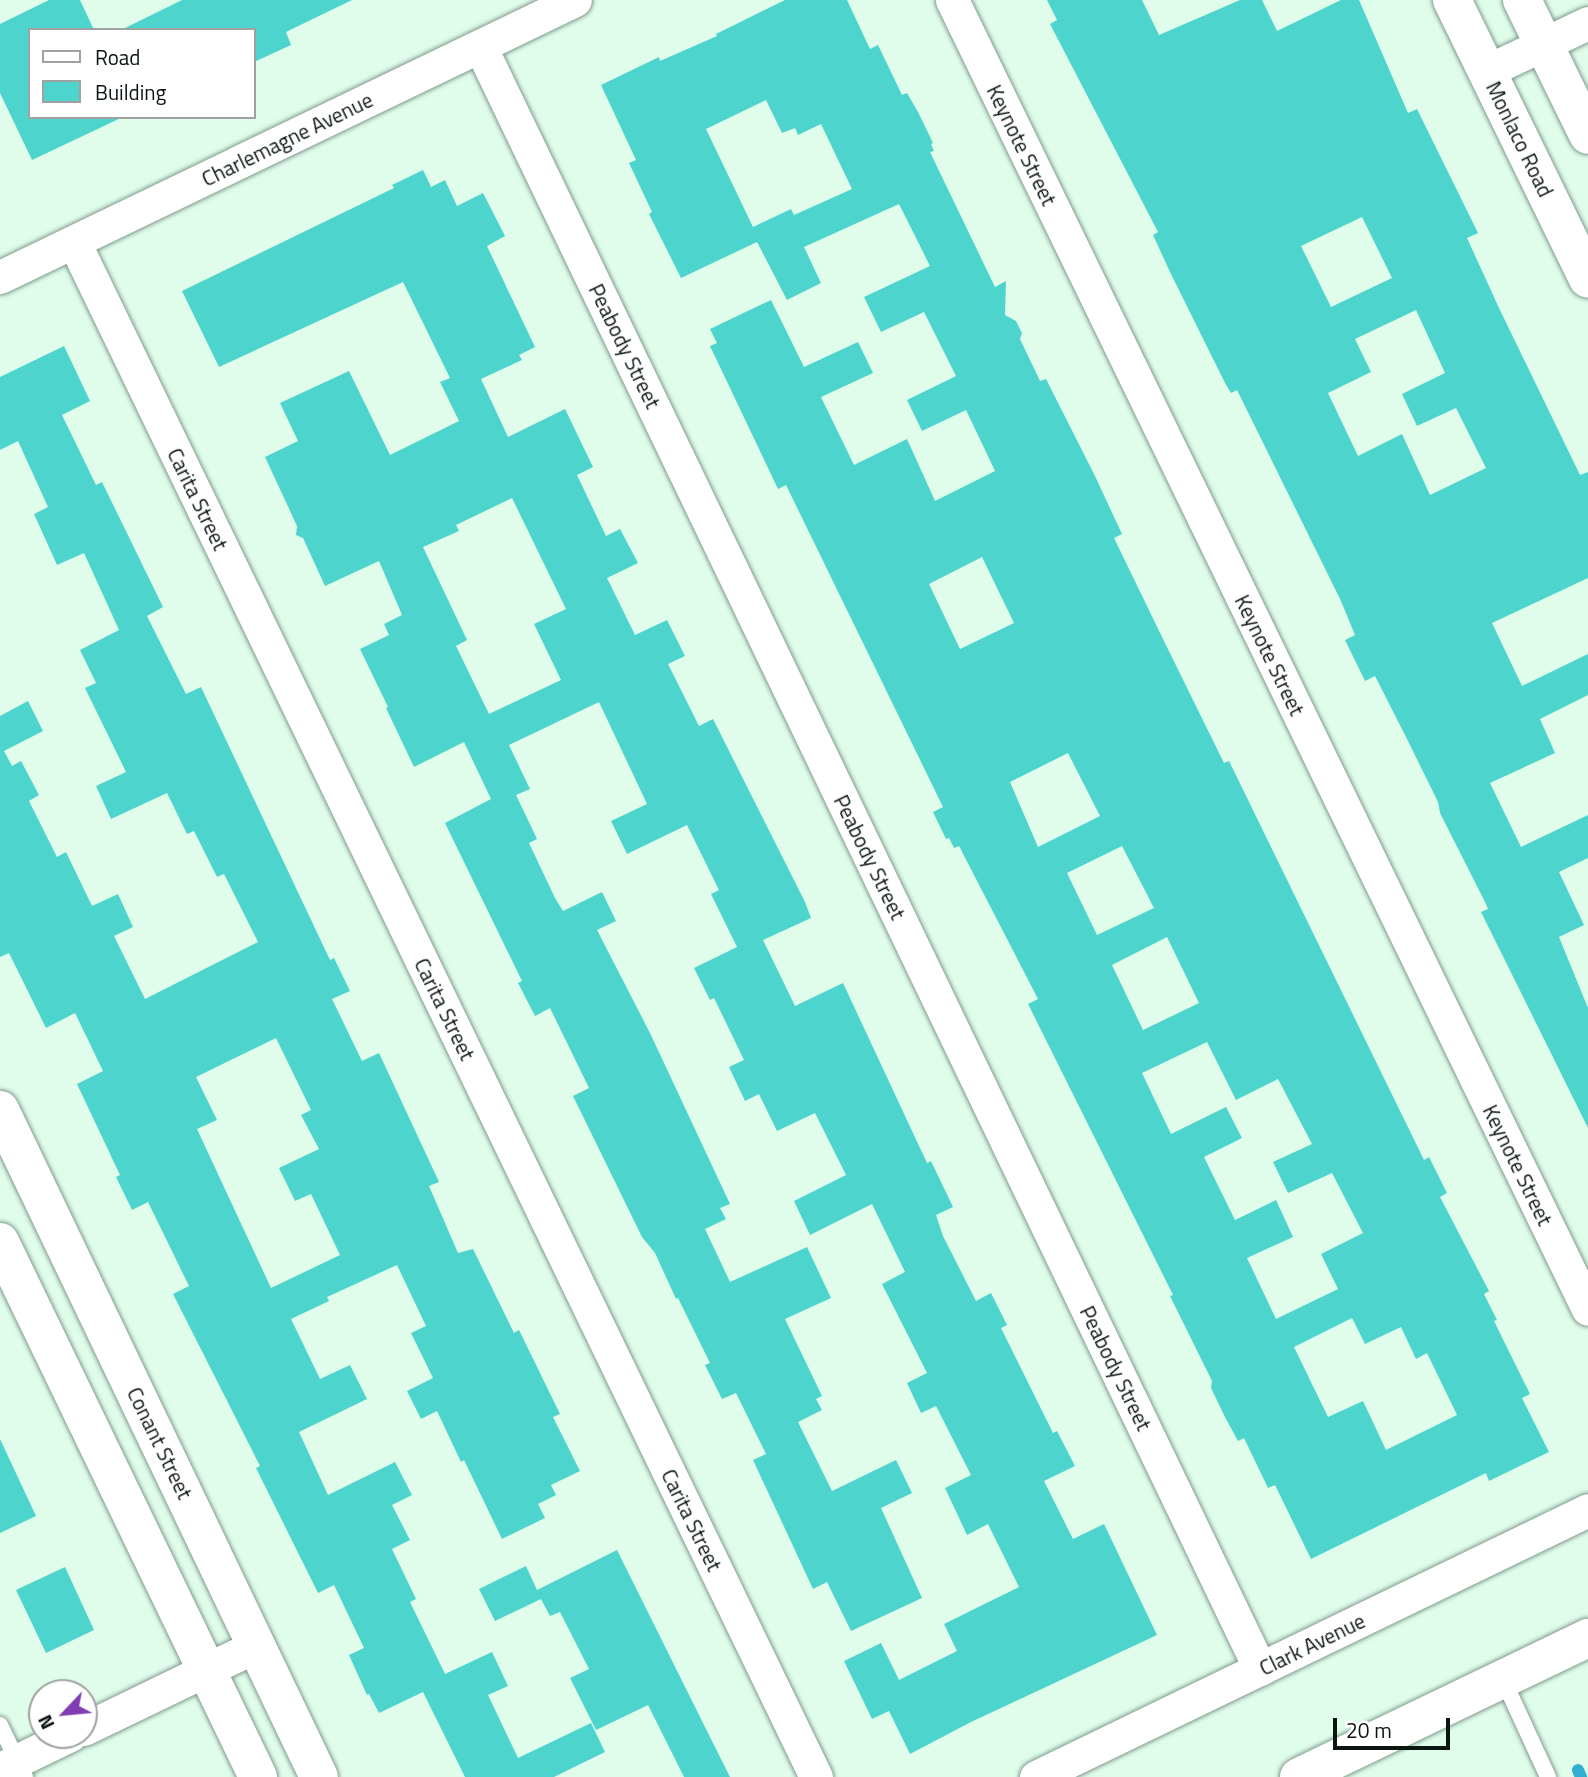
<!DOCTYPE html>
<style>
body{margin:0}
#map{position:relative;width:1588px;height:1777px;overflow:hidden;background:#e0fdec;font-family:"Titillium Web",sans-serif}
div>[style]{position:absolute}
.stream>*{height:12px;margin:-6px;padding:0 6px;transform-origin:6px;border-radius:6px;background:#30b0d0}
.building>*{inset:0;background:#4dd4cc}
.roads{filter:drop-shadow(0 0 2px #809a8c) drop-shadow(0 0 2px #809a8c)}
.lane>*{height:16px;margin:-8px;padding:0 8px;transform-origin:8px;border-radius:8px;background:#fff}
.street>*{height:33px;margin:-16.5px;padding:0 16.5px;transform-origin:16.5px;border-radius:16.5px;background:#fff}
.secondary>*{height:38px;margin:-19px;padding:0 19px;transform-origin:19px;border-radius:19px;background:#fff}
span{translate:-50% -50%;white-space:nowrap;text-align:center;line-height:1.15;-webkit-text-stroke:5px #fff;paint-order:stroke}
.street-label{font-size:21px;color:#0c1611}
.legend{position:absolute;left:28px;top:28px;width:228px;height:91px;box-sizing:border-box;background:#fff;border:2px solid #9ea2a0;margin:0;padding:9px 12px;list-style:none;font-size:21px;color:#0c1611}
.legend li{display:flex;align-items:center;gap:14px;height:35px}
.legend b{width:35px;border:2px solid #9ea2a0}
.north{position:absolute;left:28px;top:1679px;width:70px;height:70px;box-sizing:border-box;background:#fff;border:2px solid #9ea2a0;border-radius:50%;rotate:244deg;font-size:19px;font-weight:700;line-height:28px;text-align:center;color:#0c1611}
.north::after{content:'';display:block;margin:auto;width:24px;height:32px;background:#813eb2;clip-path:polygon(50% 0,100% 100%,50% 72%,0 100%)}
.scale{position:absolute;left:1333px;top:1718px;width:117px;height:32px;box-sizing:border-box;border:4px solid #0c1611;border-top:0;padding-left:9px;font-size:21px;line-height:24px;white-space:nowrap;color:#0c1611;-webkit-text-stroke:5px #fff;paint-order:stroke}
</style>
<div id="map">
<div class="stream">
<i style="left:1578px;top:1770px;width:8px;rotate:67deg"></i>
</div>
<div class="building">
<i style="clip-path:polygon(49px 0,80px 0,94px 30px,30px 30px,30px 117px,123px 117px,32px 160px,0 93px,0 24px)"></i>
<i style="clip-path:polygon(182px 0,352px 0,286px 32px,291px 45px,254px 62px,254px 30px,121px 30px)"></i>
<i style="clip-path:polygon(evenodd,785px 0,847px 0,870px 49px,878px 45px,902px 95px,907px 93px,918px 112px,933px 143px,931px 144px,934px 151px,930px 152px,995px 287px,1006px 281px,1005px 315px,1016px 321px,1022px 333px,1020px 339px,1040px 381px,1046px 379px,1095px 476px,1122px 534px,1114px 538px,1162px 637px,1224px 763px,1229px 761px,1424px 1160px,1429px 1157px,1447px 1193px,1440px 1197px,1489px 1291px,1484px 1294px,1497px 1320px,1494px 1321px,1530px 1394px,1522px 1398px,1549px 1452px,1489px 1481px,1486px 1473px,1311px 1559px,1275px 1485px,1268px 1488px,1244px 1438px,1238px 1441px,1225px 1417px,1211px 1388px,1212px 1381px,1170px 1296px,1173px 1295px,1028px 1004px,1038px 999px,959px 846px,954px 848px,949px 838px,946px 839px,933px 812px,943px 807px,786px 485px,778px 489px,710px 346px,717px 343px,710px 329px,771px 300px,804px 367px,858px 342px,873px 373px,821px 397px,854px 465px,907px 439px,935px 501px,995px 471px,966px 410px,922px 431px,907px 400px,956px 376px,924px 312px,881px 332px,864px 297px,930px 266px,899px 204px,804px 247px,821px 283px,787px 300px,757px 242px,681px 278px,649px 214px,652px 212px,629px 163px,636px 160px,601px 85px,659px 57px,660px 61px,717px 36px,716px 34px,785px 0,766px 100px,782px 133px,795px 128px,798px 135px,821px 124px,852px 189px,794px 215px,791px 209px,753px 227px,706px 129px,766px 100px,785px 0,982px 557px,1014px 623px,960px 649px,929px 584px,982px 557px,785px 0,1068px 753px,1100px 816px,1038px 847px,1010px 782px,1068px 753px,785px 0,1122px 846px,1154px 908px,1097px 935px,1067px 873px,1122px 846px,785px 0,1167px 937px,1199px 1003px,1143px 1030px,1112px 965px,1167px 937px,785px 0,1207px 1042px,1236px 1100px,1278px 1079px,1312px 1144px,1273px 1162px,1288px 1193px,1332px 1173px,1363px 1233px,1321px 1254px,1338px 1289px,1276px 1319px,1247px 1258px,1293px 1237px,1276px 1200px,1235px 1220px,1204px 1157px,1242px 1138px,1226px 1107px,1171px 1134px,1142px 1073px,1207px 1042px,785px 0,1352px 1318px,1365px 1344px,1401px 1327px,1416px 1359px,1427px 1353px,1457px 1415px,1386px 1450px,1363px 1401px,1328px 1417px,1294px 1347px,1352px 1318px)"></i>
<i style="clip-path:polygon(evenodd,1047px 0,1142px 0,1159px 35px,1240px 0,1262px 0,1277px 31px,1341px 0,1359px 0,1408px 113px,1417px 109px,1478px 233px,1467px 238px,1499px 308px,1580px 475px,1588px 472px,1588px 578px,1492px 623px,1522px 686px,1588px 654px,1588px 695px,1540px 719px,1555px 753px,1490px 783px,1521px 847px,1588px 815px,1588px 858px,1559px 872px,1584px 925px,1559px 937px,1588px 1008px,1588px 1128px,1481px 912px,1488px 909px,1485px 902px,1440px 813px,1438px 802px,1407px 739px,1375px 676px,1365px 681px,1345px 640px,1355px 635px,1341px 601px,1237px 390px,1231px 393px,1225px 383px,1170px 272px,1153px 235px,1158px 232px,1050px 24px,1057px 20px,1047px 0,1362px 217px,1392px 278px,1331px 307px,1301px 246px,1362px 217px,1047px 0,1416px 310px,1445px 373px,1402px 394px,1417px 426px,1456px 408px,1486px 468px,1430px 495px,1402px 434px,1358px 456px,1328px 393px,1371px 372px,1355px 339px,1416px 310px)"></i>
<i style="clip-path:polygon(evenodd,423px 170px,431px 187px,445px 180px,457px 206px,483px 193px,505px 236px,487px 246px,535px 347px,519px 355px,522px 360px,481px 379px,508px 437px,565px 409px,593px 467px,577px 475px,606px 536px,620px 529px,638px 563px,607px 578px,635px 635px,667px 620px,685px 656px,668px 664px,699px 726px,713px 719px,805px 902px,811px 918px,763px 940px,795px 1006px,843px 983px,927px 1163px,931px 1161px,953px 1207px,936px 1215px,943px 1236px,976px 1301px,991px 1293px,1007px 1325px,1001px 1328px,1053px 1433px,1057px 1431px,1075px 1466px,1044px 1481px,1073px 1539px,1104px 1524px,1157px 1635px,971px 1722px,910px 1754px,889px 1711px,872px 1719px,844px 1661px,881px 1643px,899px 1680px,957px 1651px,944px 1624px,1019px 1587px,988px 1524px,967px 1535px,945px 1488px,971px 1475px,936px 1406px,921px 1413px,907px 1383px,927px 1373px,882px 1284px,905px 1272px,872px 1204px,810px 1235px,794px 1201px,846px 1175px,815px 1113px,777px 1131px,759px 1094px,745px 1101px,729px 1067px,744px 1060px,714px 998px,710px 1000px,694px 968px,737px 947px,711px 894px,719px 890px,687px 825px,627px 854px,611px 821px,647px 804px,599px 702px,509px 745px,530px 789px,516px 795px,537px 839px,529px 843px,555px 898px,563px 911px,602px 892px,616px 921px,597px 930px,650px 1033px,730px 1204px,720px 1208px,726px 1219px,705px 1229px,730px 1282px,807px 1247px,831px 1298px,785px 1319px,822px 1396px,816px 1399px,822px 1410px,798px 1422px,832px 1491px,896px 1460px,912px 1493px,881px 1508px,922px 1598px,851px 1631px,827px 1582px,813px 1589px,753px 1460px,766px 1454px,736px 1393px,722px 1399px,705px 1365px,710px 1363px,678px 1298px,676px 1299px,655px 1253px,642px 1237px,573px 1096px,589px 1088px,550px 1008px,535px 1016px,518px 983px,522px 981px,445px 823px,491px 799px,464px 742px,414px 767px,386px 708px,388px 707px,360px 649px,389px 635px,384px 624px,402px 615px,379px 561px,325px 586px,303px 538px,296px 535px,297px 526px,265px 457px,298px 441px,280px 403px,349px 371px,390px 455px,459px 421px,440px 382px,450px 378px,403px 282px,219px 367px,182px 291px,394px 188px,392px 185px,423px 170px,512px 498px,566px 609px,534px 624px,561px 680px,489px 714px,456px 646px,467px 640px,423px 547px,459px 531px,456px 525px,512px 498px)"></i>
<i style="clip-path:polygon(evenodd,64px 346px,90px 401px,62px 415px,96px 485px,102px 482px,163px 607px,147px 616px,186px 694px,201px 687px,330px 960px,334px 958px,350px 991px,332px 999px,362px 1061px,379px 1053px,439px 1182px,429px 1186px,458px 1253px,473px 1249px,514px 1333px,519px 1330px,560px 1414px,553px 1417px,580px 1471px,551px 1485px,556px 1495px,538px 1504px,545px 1518px,502px 1539px,464px 1460px,461px 1462px,437px 1411px,421px 1419px,407px 1391px,433px 1378px,411px 1333px,426px 1326px,397px 1265px,327px 1297px,329px 1301px,291px 1319px,320px 1379px,350px 1365px,367px 1399px,299px 1432px,328px 1495px,395px 1462px,412px 1495px,392px 1505px,410px 1540px,392px 1549px,416px 1599px,410px 1602px,445px 1674px,492px 1652px,508px 1686px,488px 1695px,518px 1758px,591px 1723px,605px 1752px,554px 1777px,465px 1777px,423px 1692px,379px 1713px,369px 1694px,367px 1695px,349px 1655px,364px 1648px,334px 1585px,318px 1593px,256px 1468px,260px 1466px,173px 1294px,189px 1286px,148px 1202px,132px 1210px,116px 1177px,120px 1175px,77px 1084px,103px 1071px,75px 1013px,46px 1028px,9px 953px,0 957px,0 716px,28px 701px,43px 731px,4px 751px,12px 766px,21px 761px,39px 795px,29px 801px,57px 857px,66px 852px,92px 906px,118px 894px,133px 927px,114px 936px,145px 999px,258px 942px,224px 874px,217px 877px,194px 831px,187px 834px,167px 793px,111px 819px,96px 786px,126px 772px,85px 688px,96px 683px,80px 650px,119px 630px,84px 553px,57px 565px,34px 514px,48px 507px,18px 441px,0 450px,0 377px,64px 346px,276px 1038px,311px 1110px,301px 1115px,319px 1149px,279px 1168px,295px 1201px,311px 1194px,340px 1255px,271px 1288px,197px 1129px,217px 1120px,196px 1077px,276px 1038px)"></i>
<i style="clip-path:polygon(0 1439px,36px 1516px,0 1533px)"></i>
<i style="clip-path:polygon(617px 1550px,701px 1719px,730px 1777px,684px 1777px,648px 1705px,596px 1730px,570px 1678px,589px 1669px,560px 1612px,550px 1616px,541px 1599px,495px 1621px,479px 1589px,526px 1566px,537px 1590px)"></i>
<i style="clip-path:polygon(65px 1567px,94px 1630px,46px 1653px,16px 1590px)"></i>
</div>
<div class="roads">
<div class="lane">
<i style="left:1503px;top:1679px;width:108px;rotate:65.3deg"></i>
<i style="left:0;top:1725px;width:58px;rotate:64.3deg"></i>
</div>
<div class="street">
<i style="left:952px;top:0;width:1455px;rotate:64.09deg"></i>
<i style="left:480px;top:46px;width:1801px;rotate:64.33deg"></i>
<i style="left:1487px;top:71px;width:112px;rotate:-25.4deg"></i>
<i style="left:74px;top:242px;width:1705px;rotate:64.2deg"></i>
<i style="left:0;top:277px;width:638px;rotate:-25.72deg"></i>
<i style="left:84px;top:1729px;width:191px;rotate:-25.8deg"></i>
<i style="left:0;top:1769px;width:78px;rotate:-25.9deg"></i>
<i style="left:1036px;top:1777px;width:613px;rotate:-25.81deg"></i>
</div>
<div class="secondary">
<i style="left:1452px;top:0;width:310px;rotate:64deg"></i>
<i style="left:1522px;top:0;width:150px;rotate:63.9deg"></i>
<i style="left:0;top:1110px;width:739px;rotate:64.44deg"></i>
<i style="left:0;top:1242px;width:594px;rotate:64.25deg"></i>
<i style="left:1299px;top:1777px;width:321px;rotate:-25.7deg"></i>
</div>
</div>
<div class="street-label">
<span style="left:287px;top:139px;rotate:-26deg">Charlemagne Avenue</span>
<span style="left:1520px;top:139px;rotate:64deg">Monlaco Road</span>
<span style="left:1022px;top:145px;rotate:64deg">Keynote Street</span>
<span style="left:625px;top:346px;rotate:64deg">Peabody Street</span>
<span style="left:198px;top:499px;rotate:64deg">Carita Street</span>
<span style="left:1270px;top:655px;rotate:64deg">Keynote Street</span>
<span style="left:870px;top:857px;rotate:64deg">Peabody Street</span>
<span style="left:445px;top:1009px;rotate:64deg">Carita Street</span>
<span style="left:1518px;top:1165px;rotate:64deg">Keynote Street</span>
<span style="left:1116px;top:1368px;rotate:64deg">Peabody Street</span>
<span style="left:160px;top:1443px;rotate:64deg">Conant Street</span>
<span style="left:692px;top:1520px;rotate:64deg">Carita Street</span>
<span style="left:1312px;top:1644px;rotate:-26deg">Clark Avenue</span>
</div>
<ul class="legend">
<li><b style="height:9px;background:#fff"></b>Road</li>
<li><b style="height:19px;background:#4dd4cc"></b>Building</li>
</ul>
<div class="north">N</div>
<div class="scale">20 m</div>
</div>
